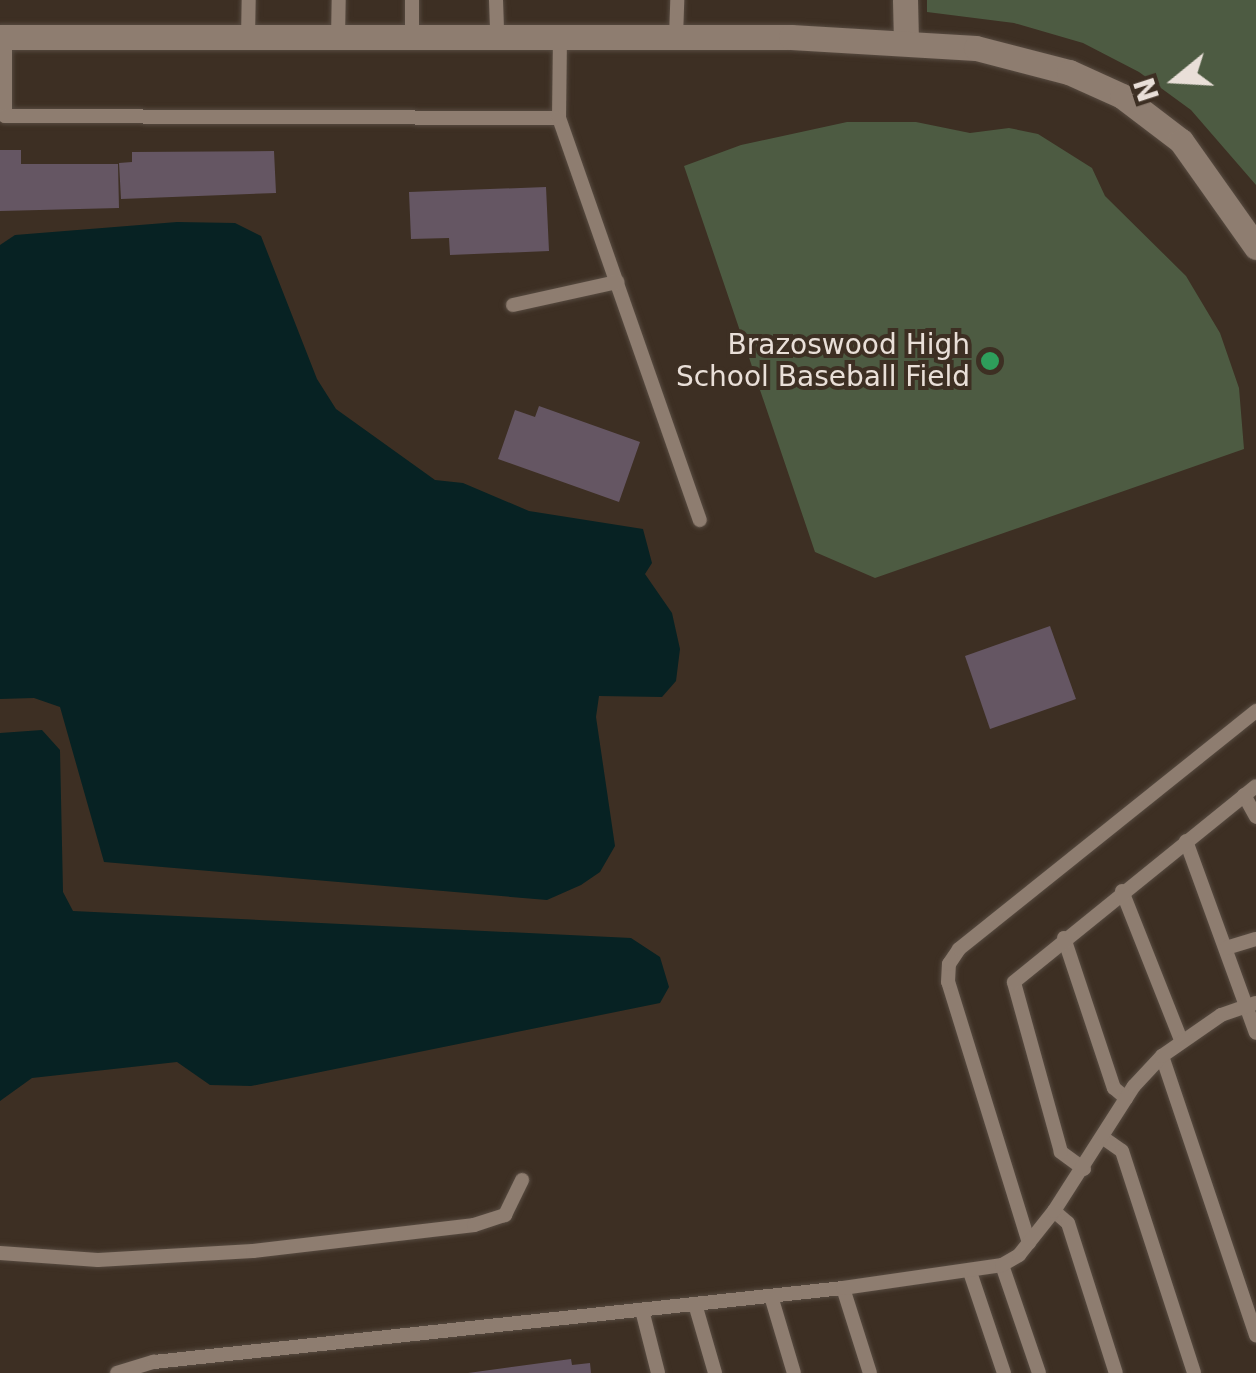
<!DOCTYPE html>
<style>
body{margin:0}
#map{position:relative;width:1256px;height:1373px;overflow:hidden;background:#3d2f23;font-family:"DejaVu Sans",sans-serif}
div>[style]{position:absolute}
.green>*{inset:0;background:#4d5b42}
.water>*{inset:0;background:#072223}
.building>*{inset:0;background:#655663}
.roads{filter:drop-shadow(0 0 2px #574b41) drop-shadow(0 0 2px #574b41)}
.service>*{height:14px;margin:-7px;padding:0 7px;transform-origin:7px;border-radius:7px;background:#8e7d70}
.minor>*{height:25px;margin:-12.5px;padding:0 12.5px;transform-origin:12.5px;border-radius:12.5px;background:#8e7d70}
.tertiary>*{height:25px;margin:-12.5px;padding:0 12.5px;transform-origin:12.5px;border-radius:12.5px;background:#8e7d70}
.dots>*{width:28px;height:28px;translate:-50% -50%;box-sizing:border-box;border:5px solid #3d2f23;border-radius:50%}
span{translate:-50% -50%;white-space:nowrap;text-align:center;line-height:1.15;-webkit-text-stroke:8px #3d2f23;paint-order:stroke}
.poi-label{font-size:28px;color:#e9dfd8}
.right{translate:-100% -50%;text-align:right}
.north{position:absolute;left:1126px;top:30px;width:100px;height:100px;-webkit-text-stroke:8px #3d2f23;paint-order:stroke;rotate:252deg;font-size:28px;font-weight:700;line-height:40px;text-align:center;color:#e9dfd8}
.north::after{content:'';display:block;margin:auto;width:35px;height:45px;background:#e9dfd8;clip-path:polygon(50% 0,100% 100%,50% 72%,0 100%)}
</style>
<div id="map">
<div class="green">
<i style="clip-path:polygon(927px 0,1256px 0,1256px 185px,1191px 110px,1139px 72px,1083px 43px,1014px 23px,927px 12px)"></i>
<i style="clip-path:polygon(847px 122px,916px 122px,970px 133px,1009px 128px,1038px 134px,1092px 168px,1105px 196px,1186px 276px,1220px 333px,1239px 388px,1244px 449px,875px 578px,815px 552px,684px 166px,741px 145px)"></i>
</div>
<div class="water">
<i style="clip-path:polygon(177px 222px,235px 223px,261px 236px,317px 379px,336px 409px,435px 480px,463px 483px,529px 511px,643px 529px,652px 563px,645px 574px,672px 613px,680px 649px,676px 681px,662px 697px,599px 696px,596px 717px,615px 846px,600px 872px,581px 885px,547px 900px,104px 862px,60px 707px,34px 698px,0 699px,0 245px,15px 235px)"></i>
<i style="clip-path:polygon(42px 730px,60px 750px,63px 892px,73px 911px,631px 938px,660px 957px,669px 987px,660px 1003px,251px 1086px,210px 1085px,177px 1062px,32px 1078px,0 1101px,0 733px)"></i>
</div>
<div class="building">
<i style="clip-path:polygon(0 150px,21px 150px,21px 164px,118px 164px,119px 208px,0 211px)"></i>
<i style="clip-path:polygon(274px 151px,276px 193px,121px 199px,119px 163px,132px 162px,132px 152px)"></i>
<i style="clip-path:polygon(546px 187px,549px 251px,450px 255px,449px 238px,411px 239px,409px 192px)"></i>
<i style="clip-path:polygon(539px 406px,640px 442px,619px 502px,498px 459px,515px 410px,535px 417px)"></i>
<i style="clip-path:polygon(1050px 626px,1076px 699px,990px 729px,965px 656px)"></i>
<i style="clip-path:polygon(571px 1359px,572px 1365px,590px 1363px,591px 1373px,468px 1373px)"></i>
</div>
<div class="roads">
<div class="service">
<i style="left:496px;top:0;width:37px;rotate:88deg"></i>
<i style="left:5px;top:37px;width:79px;rotate:90deg"></i>
<i style="left:5px;top:116px;width:554px;rotate:0.21deg"></i>
<i style="left:560px;top:37px;width:81px;rotate:90.7deg"></i>
<i style="left:559px;top:118px;width:426px;rotate:70.7deg"></i>
<i style="left:676px;top:37px;width:37px;rotate:-88deg"></i>
<i style="left:248px;top:39px;width:39px;rotate:-89deg"></i>
<i style="left:338px;top:39px;width:39px;rotate:-89deg"></i>
<i style="left:412px;top:39px;width:39px;rotate:-90deg"></i>
<i style="left:513px;top:305px;width:107px;rotate:-12.5deg"></i>
<i style="left:1244px;top:795px;width:25px;rotate:61deg"></i>
<i style="left:1186px;top:841px;width:204px;rotate:70deg"></i>
<i style="left:1122px;top:891px;width:160px;rotate:68.4deg"></i>
<i style="left:1064px;top:938px;width:158px;rotate:71.6deg"></i>
<i style="left:1114px;top:1088px;width:16px;rotate:40deg"></i>
<i style="left:1226px;top:948px;width:31px;rotate:-17deg"></i>
<i style="left:1162px;top:1056px;width:295px;rotate:71.4deg"></i>
<i style="left:1102px;top:1137px;width:24px;rotate:35deg"></i>
<i style="left:1122px;top:1151px;width:233px;rotate:72deg"></i>
<i style="left:1084px;top:1169px;width:29px;rotate:-144deg"></i>
<i style="left:1061px;top:1152px;width:176px;rotate:-105.5deg"></i>
<i style="left:1014px;top:982px;width:311px;rotate:-39deg"></i>
<i style="left:1054px;top:1211px;width:18px;rotate:41deg"></i>
<i style="left:1068px;top:1223px;width:157px;rotate:72.3deg"></i>
<i style="left:1029px;top:1243px;width:273px;rotate:-107.2deg"></i>
<i style="left:948px;top:982px;width:18px;rotate:-87deg"></i>
<i style="left:949px;top:964px;width:18px;rotate:-56deg"></i>
<i style="left:959px;top:949px;width:381px;rotate:-38.7deg"></i>
<i style="left:0;top:1253px;width:98px;rotate:4.1deg"></i>
<i style="left:98px;top:1260px;width:155px;rotate:-3.3deg"></i>
<i style="left:253px;top:1251px;width:223px;rotate:-6.7deg"></i>
<i style="left:474px;top:1225px;width:33px;rotate:-18deg"></i>
<i style="left:505px;top:1215px;width:39px;rotate:-64deg"></i>
<i style="left:1002px;top:1265px;width:114px;rotate:71.1deg"></i>
<i style="left:970px;top:1272px;width:107px;rotate:71.4deg"></i>
<i style="left:843px;top:1288px;width:89px;rotate:72.4deg"></i>
<i style="left:771px;top:1296px;width:80px;rotate:73.4deg"></i>
<i style="left:695px;top:1304px;width:72px;rotate:73.8deg"></i>
<i style="left:642px;top:1310px;width:65px;rotate:75.7deg"></i>
<i style="left:117px;top:1373px;width:39px;rotate:-17deg"></i>
<i style="left:154px;top:1362px;width:693px;rotate:-6.13deg"></i>
<i style="left:843px;top:1288px;width:161px;rotate:-8.2deg"></i>
<i style="left:1002px;top:1265px;width:20px;rotate:-30deg"></i>
<i style="left:1019px;top:1255px;width:56px;rotate:-51.5deg"></i>
<i style="left:1054px;top:1211px;width:148px;rotate:-57.4deg"></i>
<i style="left:1134px;top:1086px;width:41px;rotate:-47deg"></i>
<i style="left:1162px;top:1056px;width:72px;rotate:-34.8deg"></i>
<i style="left:1221px;top:1015px;width:37px;rotate:-19deg"></i>
</div>
<div class="minor">
<i style="left:905px;top:0;width:42px;rotate:88.6deg"></i>
</div>
<div class="tertiary">
<i style="left:0;top:37px;width:791px"></i>
<i style="left:791px;top:37px;width:185px;rotate:3.4deg"></i>
<i style="left:976px;top:48px;width:96px;rotate:14.5deg"></i>
<i style="left:1069px;top:72px;width:58px;rotate:24.4deg"></i>
<i style="left:1122px;top:96px;width:74px;rotate:37.3deg"></i>
<i style="left:1181px;top:141px;width:130px;rotate:54.7deg"></i>
</div>
</div>
<div class="dots">
<i style="left:990px;top:361px;background:#2e9e5b"></i>
</div>
<div class="poi-label">
<span class="right" style="left:970px;top:361px">Brazoswood High<br>School Baseball Field</span>
</div>
<div class="north">N</div>
</div>
